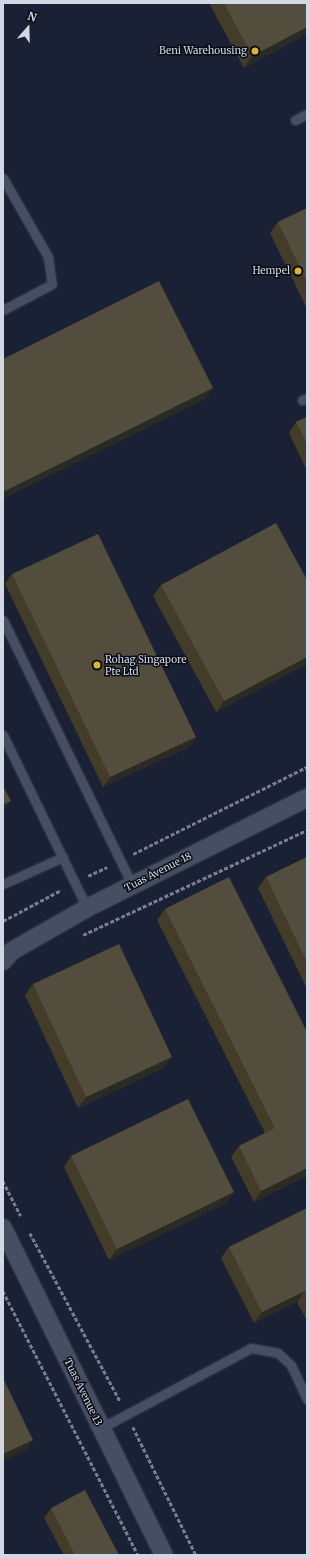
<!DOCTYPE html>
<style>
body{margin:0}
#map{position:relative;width:310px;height:1558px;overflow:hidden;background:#1a2134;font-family:Merriweather,serif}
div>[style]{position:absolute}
.path>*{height:2.5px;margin-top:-1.25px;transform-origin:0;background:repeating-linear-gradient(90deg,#787e8e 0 4px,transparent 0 6px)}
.roads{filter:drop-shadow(0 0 1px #373b4b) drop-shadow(0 0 1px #373b4b)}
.service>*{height:9px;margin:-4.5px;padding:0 4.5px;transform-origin:4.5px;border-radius:4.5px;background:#454e63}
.minor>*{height:18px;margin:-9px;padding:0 9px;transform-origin:9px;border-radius:9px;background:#454e63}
.wall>*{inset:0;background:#433c28}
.shaded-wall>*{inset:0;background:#2c2a24}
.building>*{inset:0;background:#524d3d}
.dots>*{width:11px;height:11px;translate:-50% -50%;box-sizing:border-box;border:2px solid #080b13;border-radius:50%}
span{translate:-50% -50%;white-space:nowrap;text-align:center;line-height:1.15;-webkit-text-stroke:3px #080b13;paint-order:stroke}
.poi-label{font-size:10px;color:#d3d8e5}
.right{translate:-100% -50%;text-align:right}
.left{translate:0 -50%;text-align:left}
.street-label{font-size:10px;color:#d3d8e5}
.frame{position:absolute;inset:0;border:4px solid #d3d8e5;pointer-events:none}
.north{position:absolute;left:8px;top:8px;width:40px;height:40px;-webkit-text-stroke:3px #080b13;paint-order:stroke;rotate:20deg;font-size:11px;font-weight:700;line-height:16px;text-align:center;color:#d3d8e5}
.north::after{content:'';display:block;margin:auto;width:14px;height:18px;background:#d3d8e5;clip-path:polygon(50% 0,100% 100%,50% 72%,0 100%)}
</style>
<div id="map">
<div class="path">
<i style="left:133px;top:854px;width:195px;rotate:-26.6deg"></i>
<i style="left:88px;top:876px;width:21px;rotate:-25deg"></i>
<i style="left:3px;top:921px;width:66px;rotate:-28.1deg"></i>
<i style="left:83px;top:935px;width:247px;rotate:-25.1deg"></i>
<i style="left:3px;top:1181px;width:39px;rotate:63deg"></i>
<i style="left:30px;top:1233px;width:191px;rotate:61.8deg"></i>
<i style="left:3px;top:1291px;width:297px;rotate:62.9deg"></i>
<i style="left:133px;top:1427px;width:143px;rotate:63.8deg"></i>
</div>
<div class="roads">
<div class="service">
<i style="left:295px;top:120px;width:13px;rotate:-27deg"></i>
<i style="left:3px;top:178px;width:91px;rotate:60.3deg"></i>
<i style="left:48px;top:257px;width:27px;rotate:82deg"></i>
<i style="left:52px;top:284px;width:55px;rotate:152deg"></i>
<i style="left:302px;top:400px;width:5px;rotate:-22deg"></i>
<i style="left:3px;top:620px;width:295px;rotate:64deg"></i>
<i style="left:3px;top:735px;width:192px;rotate:64.1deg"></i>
<i style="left:3px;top:884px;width:66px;rotate:-24.2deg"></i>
<i style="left:101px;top:1428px;width:170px;rotate:-28.1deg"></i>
<i style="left:251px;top:1348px;width:27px;rotate:10deg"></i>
<i style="left:278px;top:1353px;width:18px;rotate:43deg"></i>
<i style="left:291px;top:1365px;width:38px;rotate:65deg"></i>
</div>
<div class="minor">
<i style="left:3px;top:961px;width:13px;rotate:-48deg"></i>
<i style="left:12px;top:951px;width:86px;rotate:-29.8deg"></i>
<i style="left:87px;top:908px;width:246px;rotate:-26.6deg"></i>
<i style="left:3px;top:1228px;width:364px;rotate:63.8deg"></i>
</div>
</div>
<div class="wall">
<i style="clip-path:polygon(209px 3px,307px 3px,307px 34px,244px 68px)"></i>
<i style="clip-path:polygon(307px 208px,307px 309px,270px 233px,278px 222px)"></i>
<i style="clip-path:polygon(307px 417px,307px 471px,289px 433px,296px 422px)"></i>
<i style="clip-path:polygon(12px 574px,196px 737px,189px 747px,103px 787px,5px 584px)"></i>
<i style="clip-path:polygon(161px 585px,307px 664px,216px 712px,153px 596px)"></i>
<i style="clip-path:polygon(307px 857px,307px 989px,258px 888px,266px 877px)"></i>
<i style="clip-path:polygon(165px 909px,307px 1176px,254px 1202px,231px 1157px,239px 1146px,265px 1133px,157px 920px)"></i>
<i style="clip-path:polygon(33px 984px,164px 1068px,78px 1108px,25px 995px)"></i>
<i style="clip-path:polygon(71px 1156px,234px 1192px,226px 1203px,109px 1260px,64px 1167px)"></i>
<i style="clip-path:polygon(307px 1208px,307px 1321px,297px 1302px,254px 1323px,221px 1258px,229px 1247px)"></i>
<i style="clip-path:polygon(51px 1508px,119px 1555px,64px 1555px,44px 1518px)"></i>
</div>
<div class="shaded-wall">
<i style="clip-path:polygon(307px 27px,307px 34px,244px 68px,252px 56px)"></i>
<i style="clip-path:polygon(213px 388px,205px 399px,3px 499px,3px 492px)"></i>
<i style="clip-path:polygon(307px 657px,307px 664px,216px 712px,224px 701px)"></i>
<i style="clip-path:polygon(196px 737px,189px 747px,103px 787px,110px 777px)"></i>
<i style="clip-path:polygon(11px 801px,3px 812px,3px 805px)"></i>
<i style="clip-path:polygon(172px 1057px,164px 1068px,78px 1108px,86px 1097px)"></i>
<i style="clip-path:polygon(307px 1168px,307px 1176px,254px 1202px,261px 1191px)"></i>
<i style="clip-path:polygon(234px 1192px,226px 1203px,109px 1260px,117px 1249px)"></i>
<i style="clip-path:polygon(305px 1291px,297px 1302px,254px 1323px,262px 1312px)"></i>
<i style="clip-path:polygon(33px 1440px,25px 1451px,3px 1461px,3px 1454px)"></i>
</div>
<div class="building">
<i style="clip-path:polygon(224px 3px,307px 3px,307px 27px,252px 56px)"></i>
<i style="clip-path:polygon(307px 208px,307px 282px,278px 222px)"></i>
<i style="clip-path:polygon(159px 281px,213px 388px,3px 492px,3px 359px)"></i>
<i style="clip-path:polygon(307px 417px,307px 444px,296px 422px)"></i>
<i style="clip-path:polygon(276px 523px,307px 580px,307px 657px,224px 701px,161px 585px)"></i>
<i style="clip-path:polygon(98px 534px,196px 737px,110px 777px,12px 574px)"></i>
<i style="clip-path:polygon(3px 786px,11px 801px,3px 805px)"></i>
<i style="clip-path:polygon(307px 857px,307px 962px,266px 877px)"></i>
<i style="clip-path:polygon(229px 877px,307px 1032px,307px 1168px,261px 1191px,239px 1146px,275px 1128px,165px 909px)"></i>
<i style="clip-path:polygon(119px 944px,172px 1057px,86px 1097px,33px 984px)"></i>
<i style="clip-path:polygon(188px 1099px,234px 1192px,117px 1249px,71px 1156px)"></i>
<i style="clip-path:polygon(307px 1208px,307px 1295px,305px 1291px,262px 1312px,229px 1247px)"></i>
<i style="clip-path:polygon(3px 1378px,33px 1440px,3px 1454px)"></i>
<i style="clip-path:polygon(85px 1490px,119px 1555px,75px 1555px,51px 1508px)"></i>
</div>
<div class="dots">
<i style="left:255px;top:51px;background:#dcb233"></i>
<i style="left:298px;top:271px;background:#dcb233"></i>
<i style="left:97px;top:665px;background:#dcb233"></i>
</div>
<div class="poi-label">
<span class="right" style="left:247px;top:51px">Beni Warehousing</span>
<span class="right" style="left:290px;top:271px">Hempel</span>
<span class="left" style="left:105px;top:665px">Rohag Singapore<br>Pte Ltd</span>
</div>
<div class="street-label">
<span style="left:158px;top:872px;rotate:-27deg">Tuas Avenue 18</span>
<span style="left:83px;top:1392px;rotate:64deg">Tuas Avenue 13</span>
</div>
<div class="frame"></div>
<div class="north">N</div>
</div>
